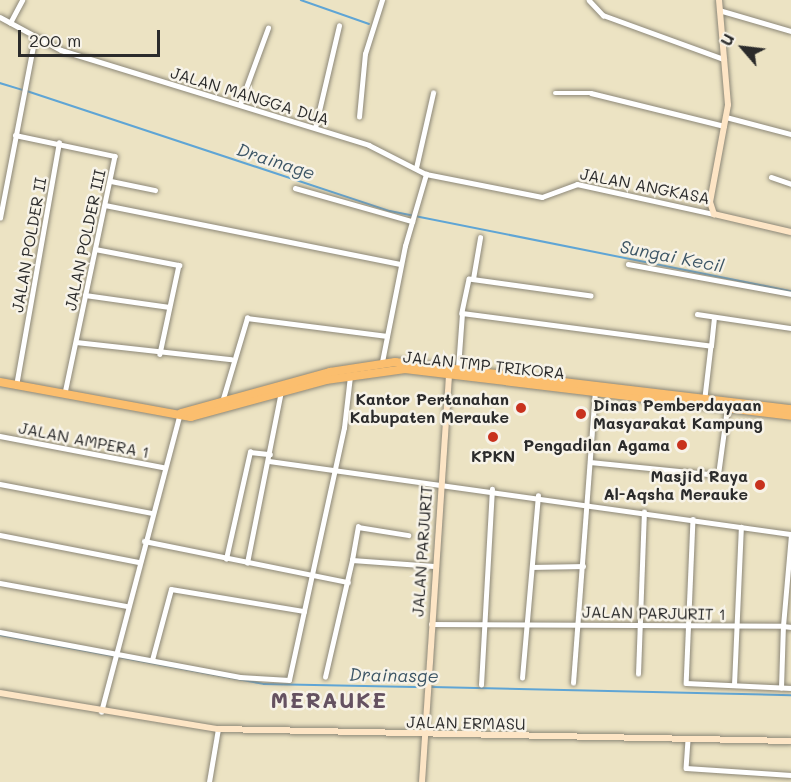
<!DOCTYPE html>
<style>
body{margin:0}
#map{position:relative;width:791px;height:782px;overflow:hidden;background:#ece3c3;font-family:Mali,sans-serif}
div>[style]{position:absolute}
.stream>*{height:1.5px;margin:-0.75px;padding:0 0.75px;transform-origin:0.75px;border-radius:0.75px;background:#5fa5d5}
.roads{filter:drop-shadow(0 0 2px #8c8777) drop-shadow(0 0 2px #8c8777)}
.street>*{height:4.5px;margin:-2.25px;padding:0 2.25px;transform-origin:2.25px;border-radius:2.25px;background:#fff}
.secondary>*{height:6px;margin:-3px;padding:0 3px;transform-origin:3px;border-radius:3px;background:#fde5c5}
.highway>*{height:8px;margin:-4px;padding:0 4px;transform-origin:4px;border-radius:4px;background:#fbbe6e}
.dots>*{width:16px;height:16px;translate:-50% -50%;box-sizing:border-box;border:3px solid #f7f3e8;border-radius:50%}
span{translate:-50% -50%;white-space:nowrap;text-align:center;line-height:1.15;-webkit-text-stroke:5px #f7f3e8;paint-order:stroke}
.street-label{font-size:16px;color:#2b2b2b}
.poi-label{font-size:16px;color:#2b2b2b;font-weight:700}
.right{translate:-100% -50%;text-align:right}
.left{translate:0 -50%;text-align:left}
.water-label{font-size:18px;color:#3d5666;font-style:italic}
.district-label{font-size:22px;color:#655261;font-weight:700;letter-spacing:1.5px}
.north{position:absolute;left:713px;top:18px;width:60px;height:60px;-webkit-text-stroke:4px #f7f3e8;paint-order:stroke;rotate:298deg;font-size:16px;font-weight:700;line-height:24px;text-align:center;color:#2b2b2b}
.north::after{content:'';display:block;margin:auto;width:21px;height:27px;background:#2b2b2b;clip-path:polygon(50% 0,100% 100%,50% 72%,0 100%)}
.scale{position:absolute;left:18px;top:30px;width:142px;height:27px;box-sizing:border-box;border:3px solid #2b2b2b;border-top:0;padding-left:8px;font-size:18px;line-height:21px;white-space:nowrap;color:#2b2b2b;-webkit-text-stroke:4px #f7f3e8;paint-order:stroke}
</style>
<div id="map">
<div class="stream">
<i style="left:301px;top:0;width:72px;rotate:19.4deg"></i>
<i style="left:0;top:83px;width:24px;rotate:17deg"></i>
<i style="left:27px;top:91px;width:382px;rotate:18.3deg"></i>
<i style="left:390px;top:211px;width:409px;rotate:11.3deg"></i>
<i style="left:0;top:635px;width:269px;rotate:10.5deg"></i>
<i style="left:264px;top:684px;width:163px;rotate:1.1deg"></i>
<i style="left:432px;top:687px;width:359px;rotate:1.3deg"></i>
</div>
<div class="roads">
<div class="street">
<i style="left:589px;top:0;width:21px;rotate:47deg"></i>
<i style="left:603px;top:15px;width:129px;rotate:20deg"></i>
<i style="left:719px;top:10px;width:75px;rotate:16.3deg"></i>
<i style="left:0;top:17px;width:69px;rotate:28.4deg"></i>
<i style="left:61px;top:50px;width:322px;rotate:17.1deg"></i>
<i style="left:369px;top:145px;width:64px;rotate:27deg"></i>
<i style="left:426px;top:174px;width:118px;rotate:11.2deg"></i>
<i style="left:542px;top:197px;width:37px;rotate:-20deg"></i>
<i style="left:577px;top:184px;width:140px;rotate:12.4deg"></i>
<i style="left:10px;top:23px;width:26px;rotate:-62deg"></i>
<i style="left:555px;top:93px;width:36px"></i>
<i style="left:591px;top:93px;width:137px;rotate:13.9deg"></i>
<i style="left:240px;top:104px;width:81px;rotate:-69.8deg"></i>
<i style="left:359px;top:117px;width:63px;rotate:-84.6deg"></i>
<i style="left:365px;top:54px;width:57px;rotate:-72.5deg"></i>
<i style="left:726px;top:117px;width:67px;rotate:14.7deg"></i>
<i style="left:315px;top:128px;width:105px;rotate:-76.8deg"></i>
<i style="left:15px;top:135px;width:102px;rotate:11.9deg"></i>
<i style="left:115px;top:156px;width:243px;rotate:101.9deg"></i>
<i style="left:416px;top:168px;width:77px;rotate:-77.2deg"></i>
<i style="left:771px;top:177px;width:21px;rotate:19deg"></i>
<i style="left:111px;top:181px;width:45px;rotate:11.6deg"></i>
<i style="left:295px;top:188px;width:122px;rotate:15.8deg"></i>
<i style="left:105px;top:205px;width:302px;rotate:11.3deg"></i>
<i style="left:0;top:218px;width:184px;rotate:-79.1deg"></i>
<i style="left:95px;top:249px;width:86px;rotate:10.8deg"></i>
<i style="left:179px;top:265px;width:91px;rotate:102.1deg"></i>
<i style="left:628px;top:264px;width:166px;rotate:10.4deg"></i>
<i style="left:473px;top:279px;width:42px;rotate:-80.3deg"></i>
<i style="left:85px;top:295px;width:85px;rotate:8.1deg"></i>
<i style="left:591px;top:296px;width:123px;rotate:-172.1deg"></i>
<i style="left:469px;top:279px;width:35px;rotate:102deg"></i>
<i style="left:462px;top:313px;width:251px;rotate:7.5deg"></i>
<i style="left:711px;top:346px;width:51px;rotate:96.7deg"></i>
<i style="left:697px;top:314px;width:95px;rotate:8.5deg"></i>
<i style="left:76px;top:342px;width:156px;rotate:6.3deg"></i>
<i style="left:711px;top:346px;width:28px;rotate:-84deg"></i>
<i style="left:382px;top:362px;width:118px;rotate:-78.8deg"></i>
<i style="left:405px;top:246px;width:75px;rotate:-73.7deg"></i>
<i style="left:458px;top:368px;width:55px;rotate:-85.8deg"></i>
<i style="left:16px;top:386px;width:247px;rotate:-80deg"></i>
<i style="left:222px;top:402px;width:88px;rotate:-73.4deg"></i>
<i style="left:247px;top:318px;width:141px;rotate:7.3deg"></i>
<i style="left:0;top:436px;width:166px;rotate:10.8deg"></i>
<i style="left:269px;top:461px;width:526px;rotate:7.98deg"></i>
<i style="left:590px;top:462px;width:129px;rotate:5.8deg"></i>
<i style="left:718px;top:475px;width:68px;rotate:-82.3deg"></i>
<i style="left:0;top:484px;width:155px;rotate:10.8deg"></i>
<i style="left:693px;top:519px;width:164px;rotate:92.4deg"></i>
<i style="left:686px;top:683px;width:105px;rotate:2.7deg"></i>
<i style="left:0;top:535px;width:142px;rotate:11deg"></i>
<i style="left:144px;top:541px;width:208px;rotate:11.4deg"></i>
<i style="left:226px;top:559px;width:110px;rotate:-77.4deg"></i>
<i style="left:250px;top:452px;width:20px;rotate:6deg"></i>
<i style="left:352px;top:560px;width:34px;rotate:-80deg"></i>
<i style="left:358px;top:527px;width:51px;rotate:9.1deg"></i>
<i style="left:247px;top:563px;width:174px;rotate:-78.8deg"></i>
<i style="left:532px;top:567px;width:51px;rotate:-1.1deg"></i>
<i style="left:0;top:583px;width:129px;rotate:10.3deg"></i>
<i style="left:431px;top:624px;width:352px;rotate:0.3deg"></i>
<i style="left:783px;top:626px;width:92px;rotate:-85deg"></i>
<i style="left:0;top:632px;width:244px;rotate:10.6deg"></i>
<i style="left:240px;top:677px;width:49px;rotate:3.5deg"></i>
<i style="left:289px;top:680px;width:258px;rotate:-77.7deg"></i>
<i style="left:344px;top:428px;width:52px;rotate:-83.4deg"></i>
<i style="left:152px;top:660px;width:73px;rotate:-75deg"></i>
<i style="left:171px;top:589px;width:135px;rotate:9.4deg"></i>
<i style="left:638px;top:674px;width:162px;rotate:-87.9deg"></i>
<i style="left:325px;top:677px;width:120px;rotate:-77deg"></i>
<i style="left:352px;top:560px;width:82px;rotate:4.2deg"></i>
<i style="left:522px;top:678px;width:183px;rotate:-85deg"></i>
<i style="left:573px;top:683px;width:291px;rotate:-85.7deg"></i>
<i style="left:481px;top:685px;width:196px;rotate:-86.8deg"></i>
<i style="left:734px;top:685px;width:158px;rotate:-87.5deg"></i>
<i style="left:781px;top:688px;width:62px;rotate:-88.2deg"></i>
<i style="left:783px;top:626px;width:8px;rotate:7deg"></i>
<i style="left:101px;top:712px;width:308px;rotate:-75.2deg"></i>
<i style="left:688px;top:740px;width:28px;rotate:94deg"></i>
<i style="left:686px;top:768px;width:105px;rotate:3.8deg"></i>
<i style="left:209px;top:782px;width:54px;rotate:-80.4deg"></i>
</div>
<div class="secondary">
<i style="left:719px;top:0;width:105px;rotate:85.1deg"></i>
<i style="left:728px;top:105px;width:99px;rotate:100.5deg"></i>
<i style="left:710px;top:202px;width:13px;rotate:72deg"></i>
<i style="left:714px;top:214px;width:79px;rotate:13.2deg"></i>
<i style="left:0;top:693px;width:221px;rotate:9.4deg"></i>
<i style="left:218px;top:729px;width:573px;rotate:1.2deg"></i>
<i style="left:422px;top:782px;width:412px;rotate:-86.2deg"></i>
</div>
<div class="highway">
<i style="left:0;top:382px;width:194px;rotate:10.4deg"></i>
<i style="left:191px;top:417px;width:140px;rotate:-15.3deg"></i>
<i style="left:326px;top:380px;width:80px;rotate:-7.9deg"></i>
<i style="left:405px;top:369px;width:389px;rotate:6.9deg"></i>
<i style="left:181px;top:413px;width:155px;rotate:-15.4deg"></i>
<i style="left:330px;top:372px;width:66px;rotate:-8.7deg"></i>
<i style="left:395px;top:362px;width:399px;rotate:6.8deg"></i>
</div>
</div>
<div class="dots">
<i style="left:521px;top:408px;background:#c8321e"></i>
<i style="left:581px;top:414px;background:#c8321e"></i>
<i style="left:493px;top:437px;background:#c8321e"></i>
<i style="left:682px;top:445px;background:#c8321e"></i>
<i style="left:760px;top:485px;background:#c8321e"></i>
</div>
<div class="street-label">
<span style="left:250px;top:96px;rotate:17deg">JALAN MANGGA DUA</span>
<span style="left:645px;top:186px;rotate:11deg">JALAN ANGKASA</span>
<span style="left:85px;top:240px;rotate:-78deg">JALAN POLDER III</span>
<span style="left:29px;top:245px;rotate:-80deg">JALAN POLDER II</span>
<span style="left:484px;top:365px;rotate:6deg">JALAN TMP TRIKORA</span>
<span style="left:84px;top:440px;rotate:11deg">JALAN AMPERA 1</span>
<span style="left:422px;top:551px;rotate:-86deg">JALAN PARJURIT</span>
<span style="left:654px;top:613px;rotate:1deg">JALAN PARJURIT 1</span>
<span style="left:466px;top:723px;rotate:1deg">JALAN ERMASU</span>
</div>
<div class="poi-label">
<span class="right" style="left:509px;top:408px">Kantor Pertanahan<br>Kabupaten Merauke</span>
<span class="left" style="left:593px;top:414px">Dinas Pemberdayaan<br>Masyarakat Kampung</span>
<span class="right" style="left:670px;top:445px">Pengadilan Agama</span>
<span style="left:493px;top:456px">KPKN</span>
<span class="right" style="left:748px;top:485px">Masjid Raya<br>Al-Aqsha Merauke</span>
</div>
<div class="water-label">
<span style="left:276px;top:161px;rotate:18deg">Drainage</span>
<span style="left:672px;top:256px;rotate:11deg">Sungai Kecil</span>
<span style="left:394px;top:675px;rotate:1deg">Drainasge</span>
</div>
<div class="district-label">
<span style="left:329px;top:700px">MERAUKE</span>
</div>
<div class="north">U</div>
<div class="scale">200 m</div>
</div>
